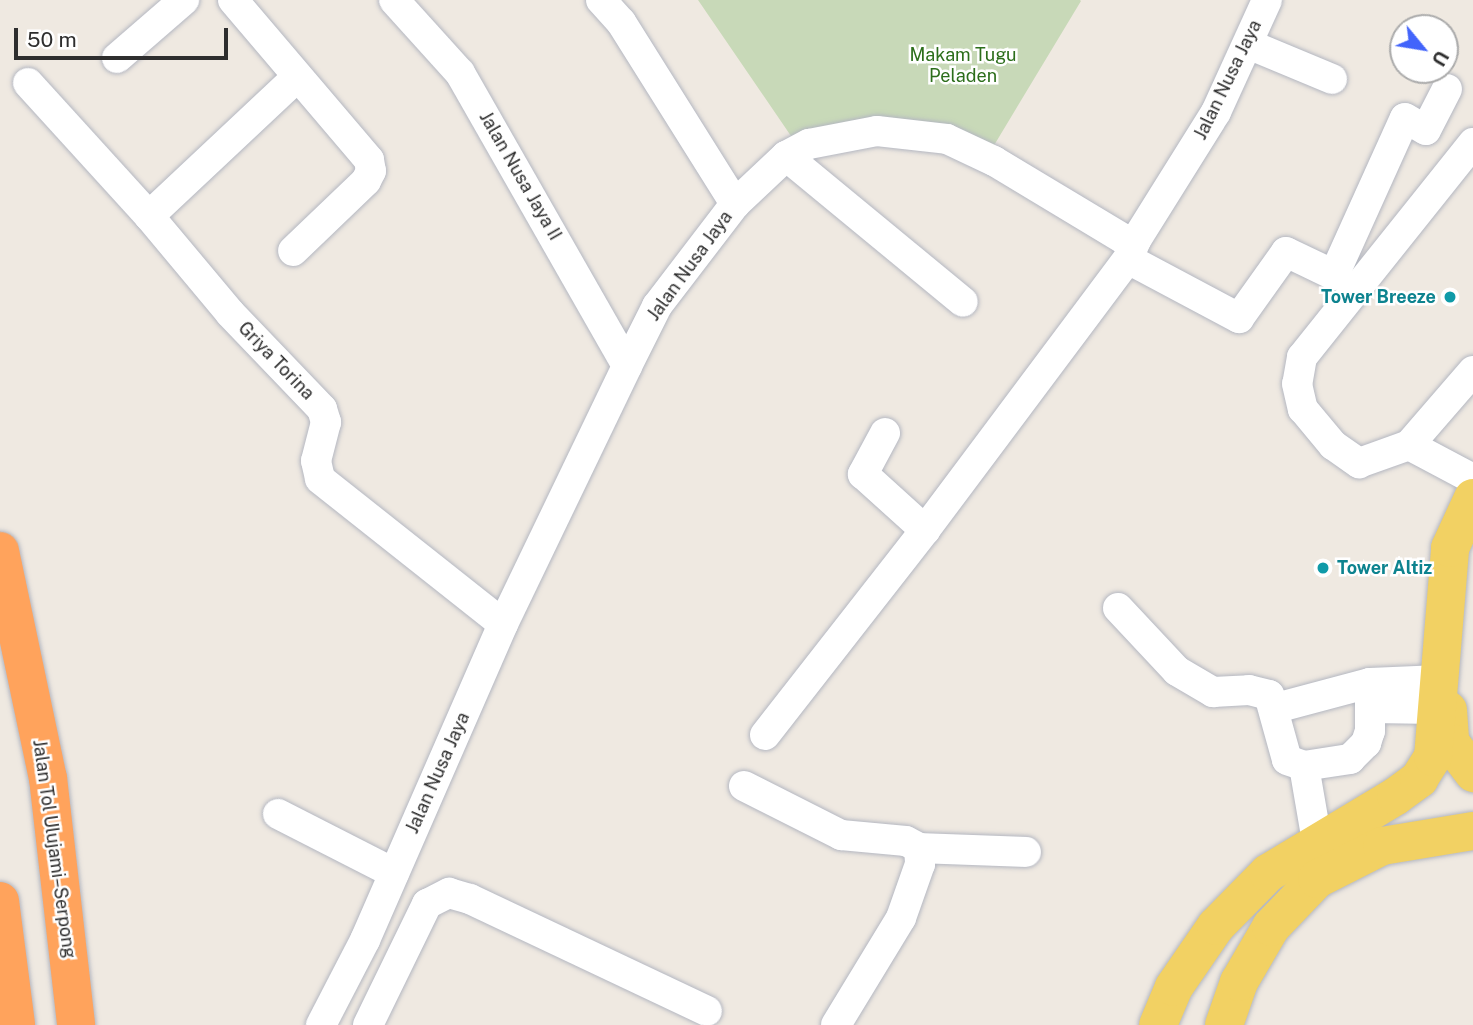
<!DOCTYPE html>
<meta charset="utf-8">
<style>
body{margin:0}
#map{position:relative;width:1473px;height:1025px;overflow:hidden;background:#efe9e1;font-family:"Public Sans",sans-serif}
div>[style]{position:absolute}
.cemetery>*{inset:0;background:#c8d9b8}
.roads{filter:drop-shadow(0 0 2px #b4b7c1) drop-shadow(0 0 2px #b4b7c1)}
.minor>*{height:30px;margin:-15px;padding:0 15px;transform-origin:15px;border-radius:15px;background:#fff}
.major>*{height:38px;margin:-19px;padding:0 19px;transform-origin:19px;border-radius:19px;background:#f2d163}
.highway>*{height:38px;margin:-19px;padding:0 19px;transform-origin:19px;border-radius:19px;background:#ffa35c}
.dots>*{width:19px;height:19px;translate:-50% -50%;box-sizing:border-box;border:4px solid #fff;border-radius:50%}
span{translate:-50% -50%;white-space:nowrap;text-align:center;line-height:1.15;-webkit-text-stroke:5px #fff;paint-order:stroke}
.park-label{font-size:18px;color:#2c6e1b}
.street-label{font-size:18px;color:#2e2e2e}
.culture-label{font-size:18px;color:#0d838f;font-weight:700}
.right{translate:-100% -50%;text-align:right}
.left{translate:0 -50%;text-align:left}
.north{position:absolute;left:1389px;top:14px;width:70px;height:70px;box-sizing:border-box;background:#fff;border:2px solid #ababab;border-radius:50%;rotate:120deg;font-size:19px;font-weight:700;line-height:28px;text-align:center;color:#2e2e2e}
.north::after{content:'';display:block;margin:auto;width:24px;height:32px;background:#4264fb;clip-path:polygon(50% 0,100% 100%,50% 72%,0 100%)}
.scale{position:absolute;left:14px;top:28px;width:214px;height:32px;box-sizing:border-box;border:4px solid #2e2e2e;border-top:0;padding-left:9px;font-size:21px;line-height:24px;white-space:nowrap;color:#2e2e2e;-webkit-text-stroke:5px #fff;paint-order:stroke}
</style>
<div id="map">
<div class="cemetery">
<i style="clip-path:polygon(698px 0,1080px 0,1081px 1px,993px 147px,880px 122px,791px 136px)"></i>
</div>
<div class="roads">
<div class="minor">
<i style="left:233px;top:0;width:210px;rotate:49.6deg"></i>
<i style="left:369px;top:160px;width:11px;rotate:80deg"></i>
<i style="left:371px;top:171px;width:11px;rotate:117deg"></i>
<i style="left:366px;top:181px;width:101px;rotate:136.2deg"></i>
<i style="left:394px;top:0;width:98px;rotate:47.9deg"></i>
<i style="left:460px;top:73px;width:337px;rotate:60.3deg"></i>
<i style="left:601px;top:0;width:30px;rotate:48deg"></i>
<i style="left:621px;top:22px;width:215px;rotate:57.9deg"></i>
<i style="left:1248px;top:44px;width:91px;rotate:22.6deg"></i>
<i style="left:117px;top:58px;width:89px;rotate:-40.9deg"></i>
<i style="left:28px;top:83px;width:180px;rotate:47.7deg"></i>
<i style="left:149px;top:216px;width:126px;rotate:50.1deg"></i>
<i style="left:230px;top:313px;width:133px;rotate:46.2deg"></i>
<i style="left:322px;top:409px;width:14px;rotate:73deg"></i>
<i style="left:326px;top:422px;width:40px;rotate:104.4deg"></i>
<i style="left:316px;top:461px;width:18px;rotate:77deg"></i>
<i style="left:320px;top:479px;width:233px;rotate:38.4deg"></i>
<i style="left:1473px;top:143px;width:274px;rotate:128.6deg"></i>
<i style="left:1302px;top:357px;width:27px;rotate:100deg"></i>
<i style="left:1297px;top:384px;width:26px;rotate:77deg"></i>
<i style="left:1303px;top:409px;width:47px;rotate:50.2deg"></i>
<i style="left:1333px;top:445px;width:32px;rotate:35deg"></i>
<i style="left:1359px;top:463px;width:53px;rotate:-19.8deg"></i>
<i style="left:1409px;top:445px;width:98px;rotate:-49.1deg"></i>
<i style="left:786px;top:156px;width:229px;rotate:39.5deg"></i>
<i style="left:149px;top:216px;width:202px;rotate:-43.2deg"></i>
<i style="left:1128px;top:259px;width:126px;rotate:28deg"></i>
<i style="left:1239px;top:318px;width:81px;rotate:-54.5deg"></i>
<i style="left:1286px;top:252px;width:53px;rotate:25.6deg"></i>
<i style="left:1334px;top:275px;width:172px;rotate:-65.7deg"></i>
<i style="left:1405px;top:118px;width:24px;rotate:30deg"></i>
<i style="left:1426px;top:130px;width:46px;rotate:-62.9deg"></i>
<i style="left:885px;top:433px;width:47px;rotate:118.2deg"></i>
<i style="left:863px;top:474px;width:84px;rotate:42.1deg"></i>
<i style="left:1409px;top:445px;width:72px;rotate:28deg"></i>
<i style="left:1118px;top:608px;width:86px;rotate:46.9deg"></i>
<i style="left:1177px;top:671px;width:42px;rotate:30.3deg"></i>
<i style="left:1213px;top:692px;width:36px;rotate:-3deg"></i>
<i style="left:1249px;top:690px;width:21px;rotate:14deg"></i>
<i style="left:1269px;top:695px;width:67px;rotate:74.5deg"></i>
<i style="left:1287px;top:760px;width:18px;rotate:19deg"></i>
<i style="left:1304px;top:766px;width:47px;rotate:-8.7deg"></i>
<i style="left:1350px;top:759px;width:23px;rotate:-45deg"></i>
<i style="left:1366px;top:743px;width:13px;rotate:-72deg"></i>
<i style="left:1370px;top:731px;width:48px;rotate:-90deg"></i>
<i style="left:1276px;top:708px;width:97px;rotate:-14.9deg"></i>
<i style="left:1370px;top:683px;width:70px;rotate:-2.5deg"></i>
<i style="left:1370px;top:708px;width:67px;rotate:0.9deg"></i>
<i style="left:765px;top:735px;width:260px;rotate:-52deg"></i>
<i style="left:925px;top:530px;width:339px;rotate:-53.2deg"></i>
<i style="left:1128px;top:259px;width:21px;rotate:-67deg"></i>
<i style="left:1304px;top:766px;width:76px;rotate:80.2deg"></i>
<i style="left:744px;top:786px;width:109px;rotate:26.8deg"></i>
<i style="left:841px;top:835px;width:65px;rotate:5.3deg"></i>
<i style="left:906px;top:841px;width:15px;rotate:28deg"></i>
<i style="left:919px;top:848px;width:16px;rotate:86deg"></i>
<i style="left:920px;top:864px;width:57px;rotate:109.4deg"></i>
<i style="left:901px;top:918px;width:125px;rotate:121.3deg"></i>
<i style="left:278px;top:814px;width:130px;rotate:27deg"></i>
<i style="left:919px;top:848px;width:107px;rotate:2.1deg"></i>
<i style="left:321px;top:1025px;width:96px;rotate:-62.6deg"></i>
<i style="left:365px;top:940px;width:345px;rotate:-66.4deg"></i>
<i style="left:503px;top:624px;width:286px;rotate:-64.3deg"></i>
<i style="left:627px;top:366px;width:67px;rotate:-63.4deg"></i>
<i style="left:657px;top:306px;width:128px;rotate:-52.6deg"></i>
<i style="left:735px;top:204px;width:70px;rotate:-43.3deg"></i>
<i style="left:786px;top:156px;width:26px;rotate:-28deg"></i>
<i style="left:809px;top:144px;width:69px;rotate:-10.8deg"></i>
<i style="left:877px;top:131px;width:70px;rotate:6.5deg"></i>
<i style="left:947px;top:139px;width:52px;rotate:25.1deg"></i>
<i style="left:994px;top:161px;width:152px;rotate:31deg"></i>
<i style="left:1124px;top:239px;width:12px;rotate:5deg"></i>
<i style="left:1136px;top:240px;width:151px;rotate:-58deg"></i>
<i style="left:1216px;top:112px;width:123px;rotate:-65.5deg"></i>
<i style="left:368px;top:1025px;width:135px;rotate:-64deg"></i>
<i style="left:427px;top:904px;width:25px;rotate:-27deg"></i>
<i style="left:449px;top:893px;width:22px;rotate:16deg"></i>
<i style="left:470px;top:899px;width:262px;rotate:25.3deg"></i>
</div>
<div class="major">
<i style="left:1448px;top:710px;width:32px;rotate:86deg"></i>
<i style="left:1450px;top:742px;width:39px;rotate:53deg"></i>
<i style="left:1158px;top:1025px;width:41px;rotate:-67.2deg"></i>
<i style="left:1174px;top:987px;width:74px;rotate:-55.5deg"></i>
<i style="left:1216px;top:926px;width:74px;rotate:-45.5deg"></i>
<i style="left:1268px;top:873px;width:149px;rotate:-31deg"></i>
<i style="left:1396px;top:796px;width:29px;rotate:-36deg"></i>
<i style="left:1419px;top:779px;width:26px;rotate:-58deg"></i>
<i style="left:1433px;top:757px;width:210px;rotate:-85.3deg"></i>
<i style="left:1450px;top:548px;width:55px;rotate:-65.3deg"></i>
<i style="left:1224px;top:1025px;width:46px;rotate:-70.8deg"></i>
<i style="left:1239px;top:982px;width:64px;rotate:-59.8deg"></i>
<i style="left:1271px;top:927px;width:66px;rotate:-46.2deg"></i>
<i style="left:1317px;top:879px;width:73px;rotate:-26.9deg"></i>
<i style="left:1382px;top:846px;width:92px;rotate:-9.4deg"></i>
</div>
<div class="highway">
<i style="left:0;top:551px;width:232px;rotate:78.1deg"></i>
<i style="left:48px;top:778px;width:249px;rotate:83.5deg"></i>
<i style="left:0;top:901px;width:125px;rotate:82.6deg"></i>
</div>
</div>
<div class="dots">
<i style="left:1450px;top:297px;background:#0f9aa8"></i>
<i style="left:1323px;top:568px;background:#0f9aa8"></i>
</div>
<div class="park-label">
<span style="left:963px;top:66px">Makam Tugu<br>Peladen</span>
</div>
<div class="street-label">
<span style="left:1228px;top:80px;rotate:-64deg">Jalan Nusa Jaya</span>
<span style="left:520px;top:176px;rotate:60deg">Jalan Nusa Jaya II</span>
<span style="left:690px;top:266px;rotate:-54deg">Jalan Nusa Jaya</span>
<span style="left:276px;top:361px;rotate:46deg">Griya Torina</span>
<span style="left:438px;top:773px;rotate:-66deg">Jalan Nusa Jaya</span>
<span style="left:54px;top:849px;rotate:82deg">Jalan Tol Ulujami–Serpong</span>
</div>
<div class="culture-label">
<span class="right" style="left:1436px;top:297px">Tower Breeze</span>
<span class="left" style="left:1337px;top:568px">Tower Altiz</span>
</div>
<div class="north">U</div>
<div class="scale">50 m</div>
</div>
